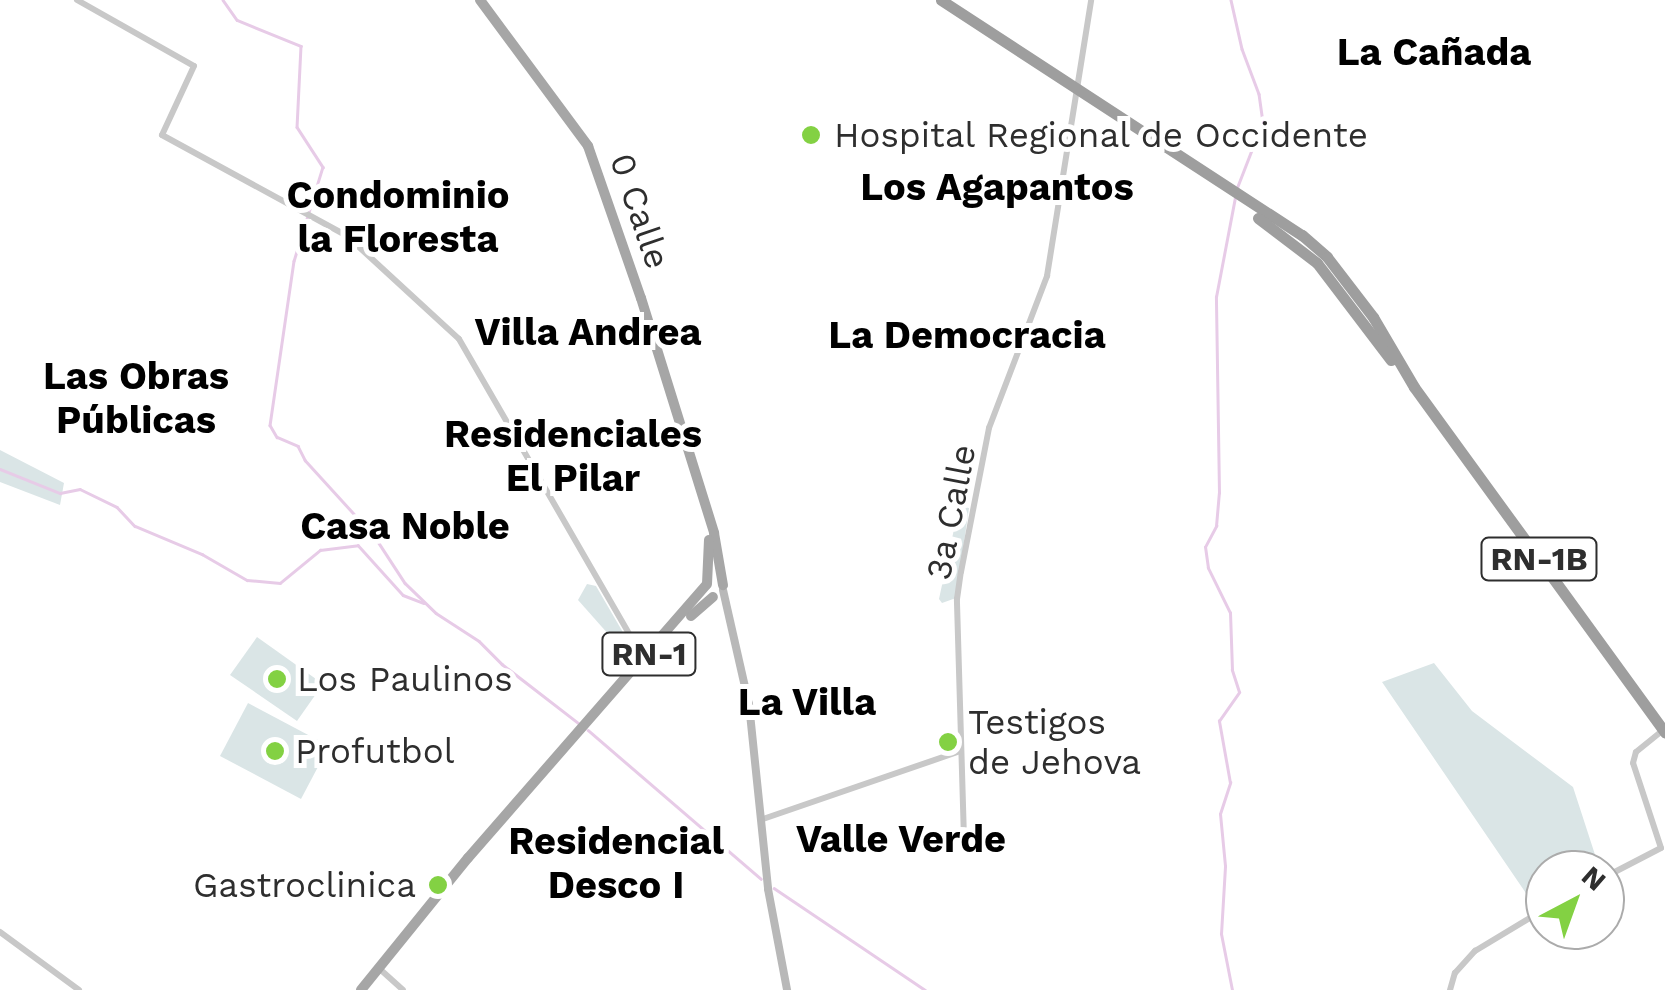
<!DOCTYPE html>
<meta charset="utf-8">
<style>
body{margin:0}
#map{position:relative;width:1665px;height:990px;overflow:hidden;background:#fff;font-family:"Work Sans",sans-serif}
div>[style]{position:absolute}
.green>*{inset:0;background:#dae5e6}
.stream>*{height:2.5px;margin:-1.25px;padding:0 1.25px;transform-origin:1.25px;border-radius:1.25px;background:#e7cbe7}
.tertiary>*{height:6px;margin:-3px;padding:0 3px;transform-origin:3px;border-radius:3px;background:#c8c8c8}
.secondary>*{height:8px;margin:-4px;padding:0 4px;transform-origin:4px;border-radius:4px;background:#b8b8b8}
.primary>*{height:10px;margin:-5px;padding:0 5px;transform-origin:5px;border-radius:5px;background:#a6a6a6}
.trunk>*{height:11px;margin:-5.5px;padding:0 5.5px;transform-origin:5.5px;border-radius:5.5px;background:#9e9e9e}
.dots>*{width:28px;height:28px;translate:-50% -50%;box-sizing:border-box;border:5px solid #fff;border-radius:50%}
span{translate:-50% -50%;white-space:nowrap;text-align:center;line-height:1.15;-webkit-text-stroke:10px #fff;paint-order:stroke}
.shield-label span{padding:2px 8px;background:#fff;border:2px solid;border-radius:8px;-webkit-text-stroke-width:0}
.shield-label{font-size:32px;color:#2e2e2e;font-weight:700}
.poi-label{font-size:35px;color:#2e2e2e}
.left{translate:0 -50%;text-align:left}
.right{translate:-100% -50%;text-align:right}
.street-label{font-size:35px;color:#2e2e2e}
.neighbourhood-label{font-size:38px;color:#000;font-weight:700}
.north{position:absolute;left:1525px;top:850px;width:100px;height:100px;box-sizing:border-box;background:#fff;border:2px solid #ababab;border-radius:50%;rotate:41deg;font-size:28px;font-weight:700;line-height:40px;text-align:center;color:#2e2e2e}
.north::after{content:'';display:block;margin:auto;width:35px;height:45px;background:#83d143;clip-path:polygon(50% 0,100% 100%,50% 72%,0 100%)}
</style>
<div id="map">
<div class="green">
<i style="clip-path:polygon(0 450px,64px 483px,60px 505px,0 482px)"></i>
<i style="clip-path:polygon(959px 506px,969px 508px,956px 598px,942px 603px,939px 599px)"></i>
<i style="clip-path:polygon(587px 584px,596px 586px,635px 653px,633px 662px,578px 600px)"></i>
<i style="clip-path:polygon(257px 637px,323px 684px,297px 721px,230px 675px)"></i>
<i style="clip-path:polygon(1434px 663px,1472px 711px,1573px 787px,1600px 870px,1545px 870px,1545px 904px,1536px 908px,1382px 682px)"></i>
<i style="clip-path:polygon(248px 703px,329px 746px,301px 799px,220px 756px)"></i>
</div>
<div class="stream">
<i style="left:223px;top:0;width:24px;rotate:55deg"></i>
<i style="left:237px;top:20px;width:69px;rotate:22.1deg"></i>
<i style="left:301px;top:46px;width:81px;rotate:92.8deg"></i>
<i style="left:297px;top:127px;width:48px;rotate:57deg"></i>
<i style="left:323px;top:167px;width:98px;rotate:107.1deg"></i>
<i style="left:294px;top:261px;width:166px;rotate:98.3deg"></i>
<i style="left:270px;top:425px;width:14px;rotate:60deg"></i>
<i style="left:277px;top:437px;width:23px;rotate:23deg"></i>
<i style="left:298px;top:446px;width:16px;rotate:63deg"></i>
<i style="left:305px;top:460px;width:104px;rotate:47.7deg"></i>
<i style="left:375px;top:537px;width:55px;rotate:56.9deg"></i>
<i style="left:405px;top:583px;width:43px;rotate:44.1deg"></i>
<i style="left:436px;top:613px;width:51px;rotate:33.1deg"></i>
<i style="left:479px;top:641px;width:33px;rotate:45deg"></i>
<i style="left:502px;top:664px;width:100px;rotate:37.7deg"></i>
<i style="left:1231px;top:0;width:50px;rotate:77.3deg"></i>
<i style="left:1242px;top:49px;width:48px;rotate:69.3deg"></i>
<i style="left:1259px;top:94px;width:28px;rotate:82deg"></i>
<i style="left:1263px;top:122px;width:72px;rotate:111.2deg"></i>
<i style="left:0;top:469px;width:65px;rotate:21.8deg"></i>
<i style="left:60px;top:493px;width:20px;rotate:-11deg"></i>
<i style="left:80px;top:489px;width:41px;rotate:25.9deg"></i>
<i style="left:117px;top:507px;width:26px;rotate:47deg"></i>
<i style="left:135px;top:526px;width:73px;rotate:22.7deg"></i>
<i style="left:202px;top:554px;width:52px;rotate:30deg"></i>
<i style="left:247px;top:580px;width:33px;rotate:5deg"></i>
<i style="left:280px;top:583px;width:52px;rotate:-39.5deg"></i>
<i style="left:320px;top:550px;width:38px;rotate:-7deg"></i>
<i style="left:358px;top:545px;width:67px;rotate:48deg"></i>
<i style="left:403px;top:595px;width:22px;rotate:21deg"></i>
<i style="left:588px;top:730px;width:228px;rotate:40.7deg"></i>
<i style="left:774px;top:888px;width:182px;rotate:34deg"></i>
<i style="left:1232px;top:990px;width:57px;rotate:-101.1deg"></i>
<i style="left:1221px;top:934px;width:68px;rotate:-86.6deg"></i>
<i style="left:1225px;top:866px;width:52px;rotate:-95.5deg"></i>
<i style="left:1220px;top:814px;width:33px;rotate:-72deg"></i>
<i style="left:1230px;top:783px;width:63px;rotate:-100.1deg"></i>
<i style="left:1219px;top:721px;width:35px;rotate:-55deg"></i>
<i style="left:1239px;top:692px;width:23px;rotate:-108deg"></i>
<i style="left:1232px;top:670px;width:57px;rotate:-92deg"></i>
<i style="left:1230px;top:613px;width:50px;rotate:-116.1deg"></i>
<i style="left:1208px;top:568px;width:21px;rotate:-98deg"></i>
<i style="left:1205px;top:547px;width:24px;rotate:-62deg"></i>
<i style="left:1216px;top:526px;width:33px;rotate:-85deg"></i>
<i style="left:1219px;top:493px;width:196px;rotate:-90.9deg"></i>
<i style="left:1216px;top:297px;width:102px;rotate:-79.2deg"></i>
</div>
<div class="tertiary">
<i style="left:77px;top:0;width:134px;rotate:29.4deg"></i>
<i style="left:194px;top:66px;width:76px;rotate:114.9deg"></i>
<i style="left:162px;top:135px;width:211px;rotate:28.6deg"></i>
<i style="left:347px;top:236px;width:152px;rotate:42.6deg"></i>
<i style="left:459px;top:339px;width:346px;rotate:60deg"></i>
<i style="left:632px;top:639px;width:23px;rotate:72deg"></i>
<i style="left:763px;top:819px;width:208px;rotate:-19deg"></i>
<i style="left:964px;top:839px;width:240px;rotate:-91.7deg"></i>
<i style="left:957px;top:599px;width:27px;rotate:-82deg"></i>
<i style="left:961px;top:572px;width:147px;rotate:-79deg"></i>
<i style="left:989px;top:428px;width:163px;rotate:-69.1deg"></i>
<i style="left:1047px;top:276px;width:279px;rotate:-80.9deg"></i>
<i style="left:1605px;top:877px;width:63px;rotate:-27.4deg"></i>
<i style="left:1661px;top:848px;width:89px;rotate:-108.2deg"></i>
<i style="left:1633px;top:763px;width:11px;rotate:-75deg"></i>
<i style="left:1636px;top:752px;width:33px;rotate:-39deg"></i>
<i style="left:0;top:932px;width:98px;rotate:36.3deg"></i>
<i style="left:382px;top:971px;width:28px;rotate:42deg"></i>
<i style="left:1450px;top:990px;width:18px;rotate:-74deg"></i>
<i style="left:1455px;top:973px;width:30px;rotate:-48deg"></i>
<i style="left:1475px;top:951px;width:82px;rotate:-31deg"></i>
</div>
<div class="secondary">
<i style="left:723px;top:590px;width:117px;rotate:77.2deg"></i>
<i style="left:749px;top:704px;width:186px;rotate:84.1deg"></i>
<i style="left:768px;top:889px;width:103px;rotate:79.3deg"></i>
</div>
<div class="primary">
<i style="left:480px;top:0;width:182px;rotate:53.5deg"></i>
<i style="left:588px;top:146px;width:161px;rotate:70.8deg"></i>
<i style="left:641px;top:298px;width:246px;rotate:72.7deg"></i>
<i style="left:714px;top:533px;width:53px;rotate:80.2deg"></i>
<i style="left:707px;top:584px;width:44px;rotate:-87.4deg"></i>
<i style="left:691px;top:616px;width:29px;rotate:-41deg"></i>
<i style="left:361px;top:990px;width:170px;rotate:-51deg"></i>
<i style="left:468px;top:858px;width:362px;rotate:-48.9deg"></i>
</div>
<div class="trunk">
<i style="left:941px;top:0;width:431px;rotate:33.1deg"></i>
<i style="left:1302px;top:235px;width:33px;rotate:41deg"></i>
<i style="left:1327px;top:257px;width:76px;rotate:52.5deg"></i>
<i style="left:1373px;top:317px;width:81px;rotate:59.6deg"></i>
<i style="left:1414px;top:387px;width:427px;rotate:54deg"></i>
<i style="left:1258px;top:218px;width:74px;rotate:37.3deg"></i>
<i style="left:1317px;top:263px;width:122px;rotate:52.7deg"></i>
</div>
<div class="dots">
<i style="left:811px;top:135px;background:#83d143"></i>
<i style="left:277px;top:679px;background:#83d143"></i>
<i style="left:948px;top:742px;background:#83d143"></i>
<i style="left:275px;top:751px;background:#83d143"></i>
<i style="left:438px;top:885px;background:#83d143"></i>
</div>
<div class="shield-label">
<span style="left:1539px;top:559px">RN-1B</span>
<span style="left:649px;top:654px">RN-1</span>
</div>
<div class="poi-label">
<span class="left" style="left:834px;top:135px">Hospital Regional de Occidente</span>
<span class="left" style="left:297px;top:679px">Los Paulinos</span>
<span class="left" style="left:968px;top:742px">Testigos<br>de Jehova</span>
<span class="left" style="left:295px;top:751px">Profutbol</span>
<span class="right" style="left:416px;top:885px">Gastroclinica</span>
</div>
<div class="street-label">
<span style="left:640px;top:211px;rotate:71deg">0 Calle</span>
<span style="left:951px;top:512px;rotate:-79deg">3a Calle</span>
</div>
<div class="neighbourhood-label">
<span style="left:1434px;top:53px">La Cañada</span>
<span style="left:997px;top:188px">Los Agapantos</span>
<span style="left:398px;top:218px">Condominio<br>la Floresta</span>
<span style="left:588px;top:333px">Villa Andrea</span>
<span style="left:967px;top:336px">La Democracia</span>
<span style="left:136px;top:399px">Las Obras<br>Públicas</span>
<span style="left:573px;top:457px">Residenciales<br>El Pilar</span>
<span style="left:405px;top:527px">Casa Noble</span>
<span style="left:807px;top:703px">La Villa</span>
<span style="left:901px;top:840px">Valle Verde</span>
<span style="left:616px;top:864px">Residencial<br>Desco I</span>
</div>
<div class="north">N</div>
</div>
